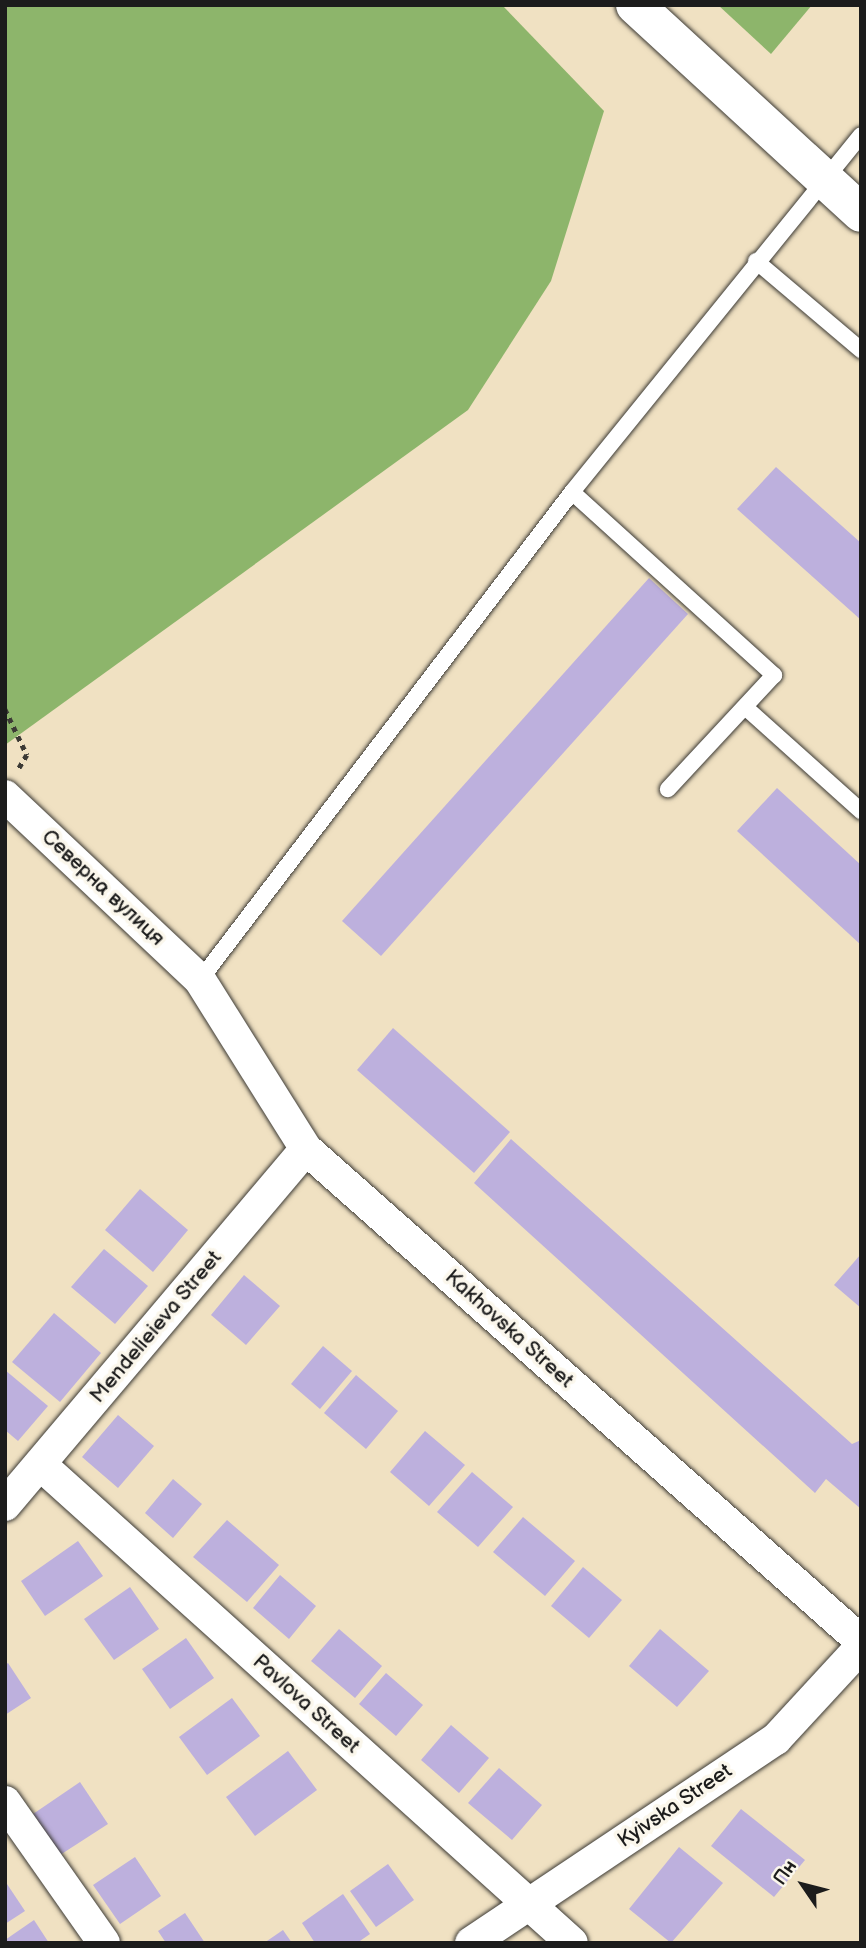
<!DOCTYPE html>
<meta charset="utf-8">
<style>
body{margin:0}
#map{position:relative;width:866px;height:1948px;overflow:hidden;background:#f0e1c2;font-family:"Balsamiq Sans",sans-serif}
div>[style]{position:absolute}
.forest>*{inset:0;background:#8db56b}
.building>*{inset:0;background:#bdb0dd}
.path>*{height:4.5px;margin-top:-2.25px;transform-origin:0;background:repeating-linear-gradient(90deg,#3c3a35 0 5px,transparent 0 10px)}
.roads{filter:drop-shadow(0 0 2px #3c3a35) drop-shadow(0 0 2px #3c3a35)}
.service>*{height:16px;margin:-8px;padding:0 8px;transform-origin:8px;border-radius:8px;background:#fff}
.minor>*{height:32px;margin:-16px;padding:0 16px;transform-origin:16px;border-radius:16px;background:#fff}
.secondary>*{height:38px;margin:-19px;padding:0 19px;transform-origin:19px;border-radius:19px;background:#fff}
span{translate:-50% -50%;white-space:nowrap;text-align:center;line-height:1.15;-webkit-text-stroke:7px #fbf7ec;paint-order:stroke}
.street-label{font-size:21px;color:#1c1c1c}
.frame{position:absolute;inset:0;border:7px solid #1c1c1c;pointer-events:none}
.north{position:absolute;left:768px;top:1850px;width:70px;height:70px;-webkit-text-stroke:5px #fbf7ec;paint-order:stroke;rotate:305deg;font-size:19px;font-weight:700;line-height:28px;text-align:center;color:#1c1c1c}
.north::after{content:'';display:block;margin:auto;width:24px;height:32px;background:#1c1c1c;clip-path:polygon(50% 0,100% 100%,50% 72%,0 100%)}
</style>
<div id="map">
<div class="forest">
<i style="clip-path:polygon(5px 5px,502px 5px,604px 111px,551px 281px,468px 410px,5px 745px)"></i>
<i style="clip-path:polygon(718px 5px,812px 5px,771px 54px)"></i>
</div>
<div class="building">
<i style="clip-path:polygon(776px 467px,861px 543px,861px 620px,737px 509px)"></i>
<i style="clip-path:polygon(649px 578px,688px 614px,381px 956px,342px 921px)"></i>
<i style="clip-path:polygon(777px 788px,861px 865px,861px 945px,737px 831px)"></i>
<i style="clip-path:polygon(393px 1028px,510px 1132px,474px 1173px,357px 1070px)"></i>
<i style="clip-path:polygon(511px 1139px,852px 1444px,861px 1440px,861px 1509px,826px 1479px,815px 1493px,474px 1183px)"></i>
<i style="clip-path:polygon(140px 1189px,188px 1230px,153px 1272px,105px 1230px)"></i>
<i style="clip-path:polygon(104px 1249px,148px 1286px,115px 1324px,71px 1287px)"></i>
<i style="clip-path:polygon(861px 1254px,861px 1308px,834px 1285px)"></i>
<i style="clip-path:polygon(244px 1275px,280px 1306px,246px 1345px,211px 1315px)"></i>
<i style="clip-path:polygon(54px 1313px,101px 1353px,60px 1402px,12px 1362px)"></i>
<i style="clip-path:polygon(323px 1346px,352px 1371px,320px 1409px,291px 1384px)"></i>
<i style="clip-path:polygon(5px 1370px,48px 1406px,18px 1441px,5px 1430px)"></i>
<i style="clip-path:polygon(356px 1375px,398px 1411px,366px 1449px,324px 1413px)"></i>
<i style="clip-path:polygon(118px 1415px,154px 1446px,118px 1488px,82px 1457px)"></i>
<i style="clip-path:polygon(425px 1431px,465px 1465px,429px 1506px,390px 1472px)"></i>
<i style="clip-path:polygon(472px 1472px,513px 1507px,478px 1547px,437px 1512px)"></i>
<i style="clip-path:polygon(173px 1479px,202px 1504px,173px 1538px,145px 1513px)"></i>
<i style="clip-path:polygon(523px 1517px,575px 1561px,545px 1596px,493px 1552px)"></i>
<i style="clip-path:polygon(227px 1520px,279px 1565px,247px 1602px,193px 1557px)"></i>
<i style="clip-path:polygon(78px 1541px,103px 1576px,45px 1616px,21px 1581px)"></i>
<i style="clip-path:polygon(583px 1567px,622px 1600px,589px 1638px,551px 1606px)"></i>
<i style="clip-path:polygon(280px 1575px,316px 1606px,289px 1639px,253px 1608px)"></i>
<i style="clip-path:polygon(130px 1587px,159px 1629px,114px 1660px,84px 1619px)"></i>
<i style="clip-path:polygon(339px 1629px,382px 1666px,355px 1698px,311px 1661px)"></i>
<i style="clip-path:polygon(660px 1629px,709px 1671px,677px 1707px,629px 1666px)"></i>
<i style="clip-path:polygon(186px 1638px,214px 1678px,170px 1709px,142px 1669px)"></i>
<i style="clip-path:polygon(8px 1663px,31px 1698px,5px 1715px,5px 1665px)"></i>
<i style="clip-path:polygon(386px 1673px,423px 1705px,396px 1736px,359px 1704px)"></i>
<i style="clip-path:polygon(232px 1698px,260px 1736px,207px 1775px,179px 1737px)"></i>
<i style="clip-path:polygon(451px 1725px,489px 1758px,459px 1793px,421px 1760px)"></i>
<i style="clip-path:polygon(288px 1751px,317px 1790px,255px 1836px,226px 1797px)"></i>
<i style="clip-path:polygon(499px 1768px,542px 1805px,512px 1840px,468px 1803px)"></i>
<i style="clip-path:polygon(80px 1782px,108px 1824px,60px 1855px,33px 1814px)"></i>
<i style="clip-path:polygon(741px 1809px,805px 1860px,774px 1897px,711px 1846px)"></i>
<i style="clip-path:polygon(679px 1847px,723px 1883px,671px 1943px,629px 1909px)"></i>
<i style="clip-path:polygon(135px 1857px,161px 1896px,120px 1924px,93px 1885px)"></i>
<i style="clip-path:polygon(388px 1864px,414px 1900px,376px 1927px,350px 1891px)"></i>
<i style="clip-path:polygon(5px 1881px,25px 1911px,5px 1924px)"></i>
<i style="clip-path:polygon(343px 1894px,370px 1934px,357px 1943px,315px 1943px,302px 1923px)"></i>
<i style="clip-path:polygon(185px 1913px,205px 1943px,166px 1943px,158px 1931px)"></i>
<i style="clip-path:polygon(34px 1920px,49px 1943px,5px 1943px,5px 1940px)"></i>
<i style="clip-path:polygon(283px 1930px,292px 1943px,264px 1943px)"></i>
</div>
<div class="path">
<i style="left:5px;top:709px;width:51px;rotate:64.4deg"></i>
<i style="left:27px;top:755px;width:17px;rotate:121deg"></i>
</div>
<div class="roads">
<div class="service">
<i style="left:756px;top:261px;width:138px;rotate:40.3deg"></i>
<i style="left:572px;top:492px;width:273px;rotate:42.2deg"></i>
<i style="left:774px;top:675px;width:156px;rotate:132.9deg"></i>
<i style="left:745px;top:707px;width:156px;rotate:41.9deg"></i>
<i style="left:200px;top:980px;width:614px;rotate:-52.68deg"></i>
<i style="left:572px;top:492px;width:459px;rotate:-51deg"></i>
</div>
<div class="minor">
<i style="left:5px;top:796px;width:268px;rotate:43.3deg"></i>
<i style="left:200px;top:980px;width:199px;rotate:57.9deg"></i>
<i style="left:306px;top:1149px;width:742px;rotate:41.56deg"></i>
<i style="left:41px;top:1465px;width:714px;rotate:41.99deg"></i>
<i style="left:5px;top:1505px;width:466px;rotate:-49.8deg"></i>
<i style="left:5px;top:1802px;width:172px;rotate:54.9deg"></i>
<i style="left:471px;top:1943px;width:367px;rotate:-33.8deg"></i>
<i style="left:776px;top:1739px;width:125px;rotate:-47.3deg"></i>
</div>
<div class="secondary">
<i style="left:635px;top:5px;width:307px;rotate:42.6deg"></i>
</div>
</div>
<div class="street-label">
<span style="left:103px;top:888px;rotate:43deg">Северна вулиця</span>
<span style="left:156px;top:1327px;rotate:-50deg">Mendelieieva Street</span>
<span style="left:509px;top:1329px;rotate:42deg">Kakhovska Street</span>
<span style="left:306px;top:1704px;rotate:42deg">Pavlova Street</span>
<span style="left:675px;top:1806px;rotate:-34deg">Kyivska Street</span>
</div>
<div class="frame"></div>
<div class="north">Пн</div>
</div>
